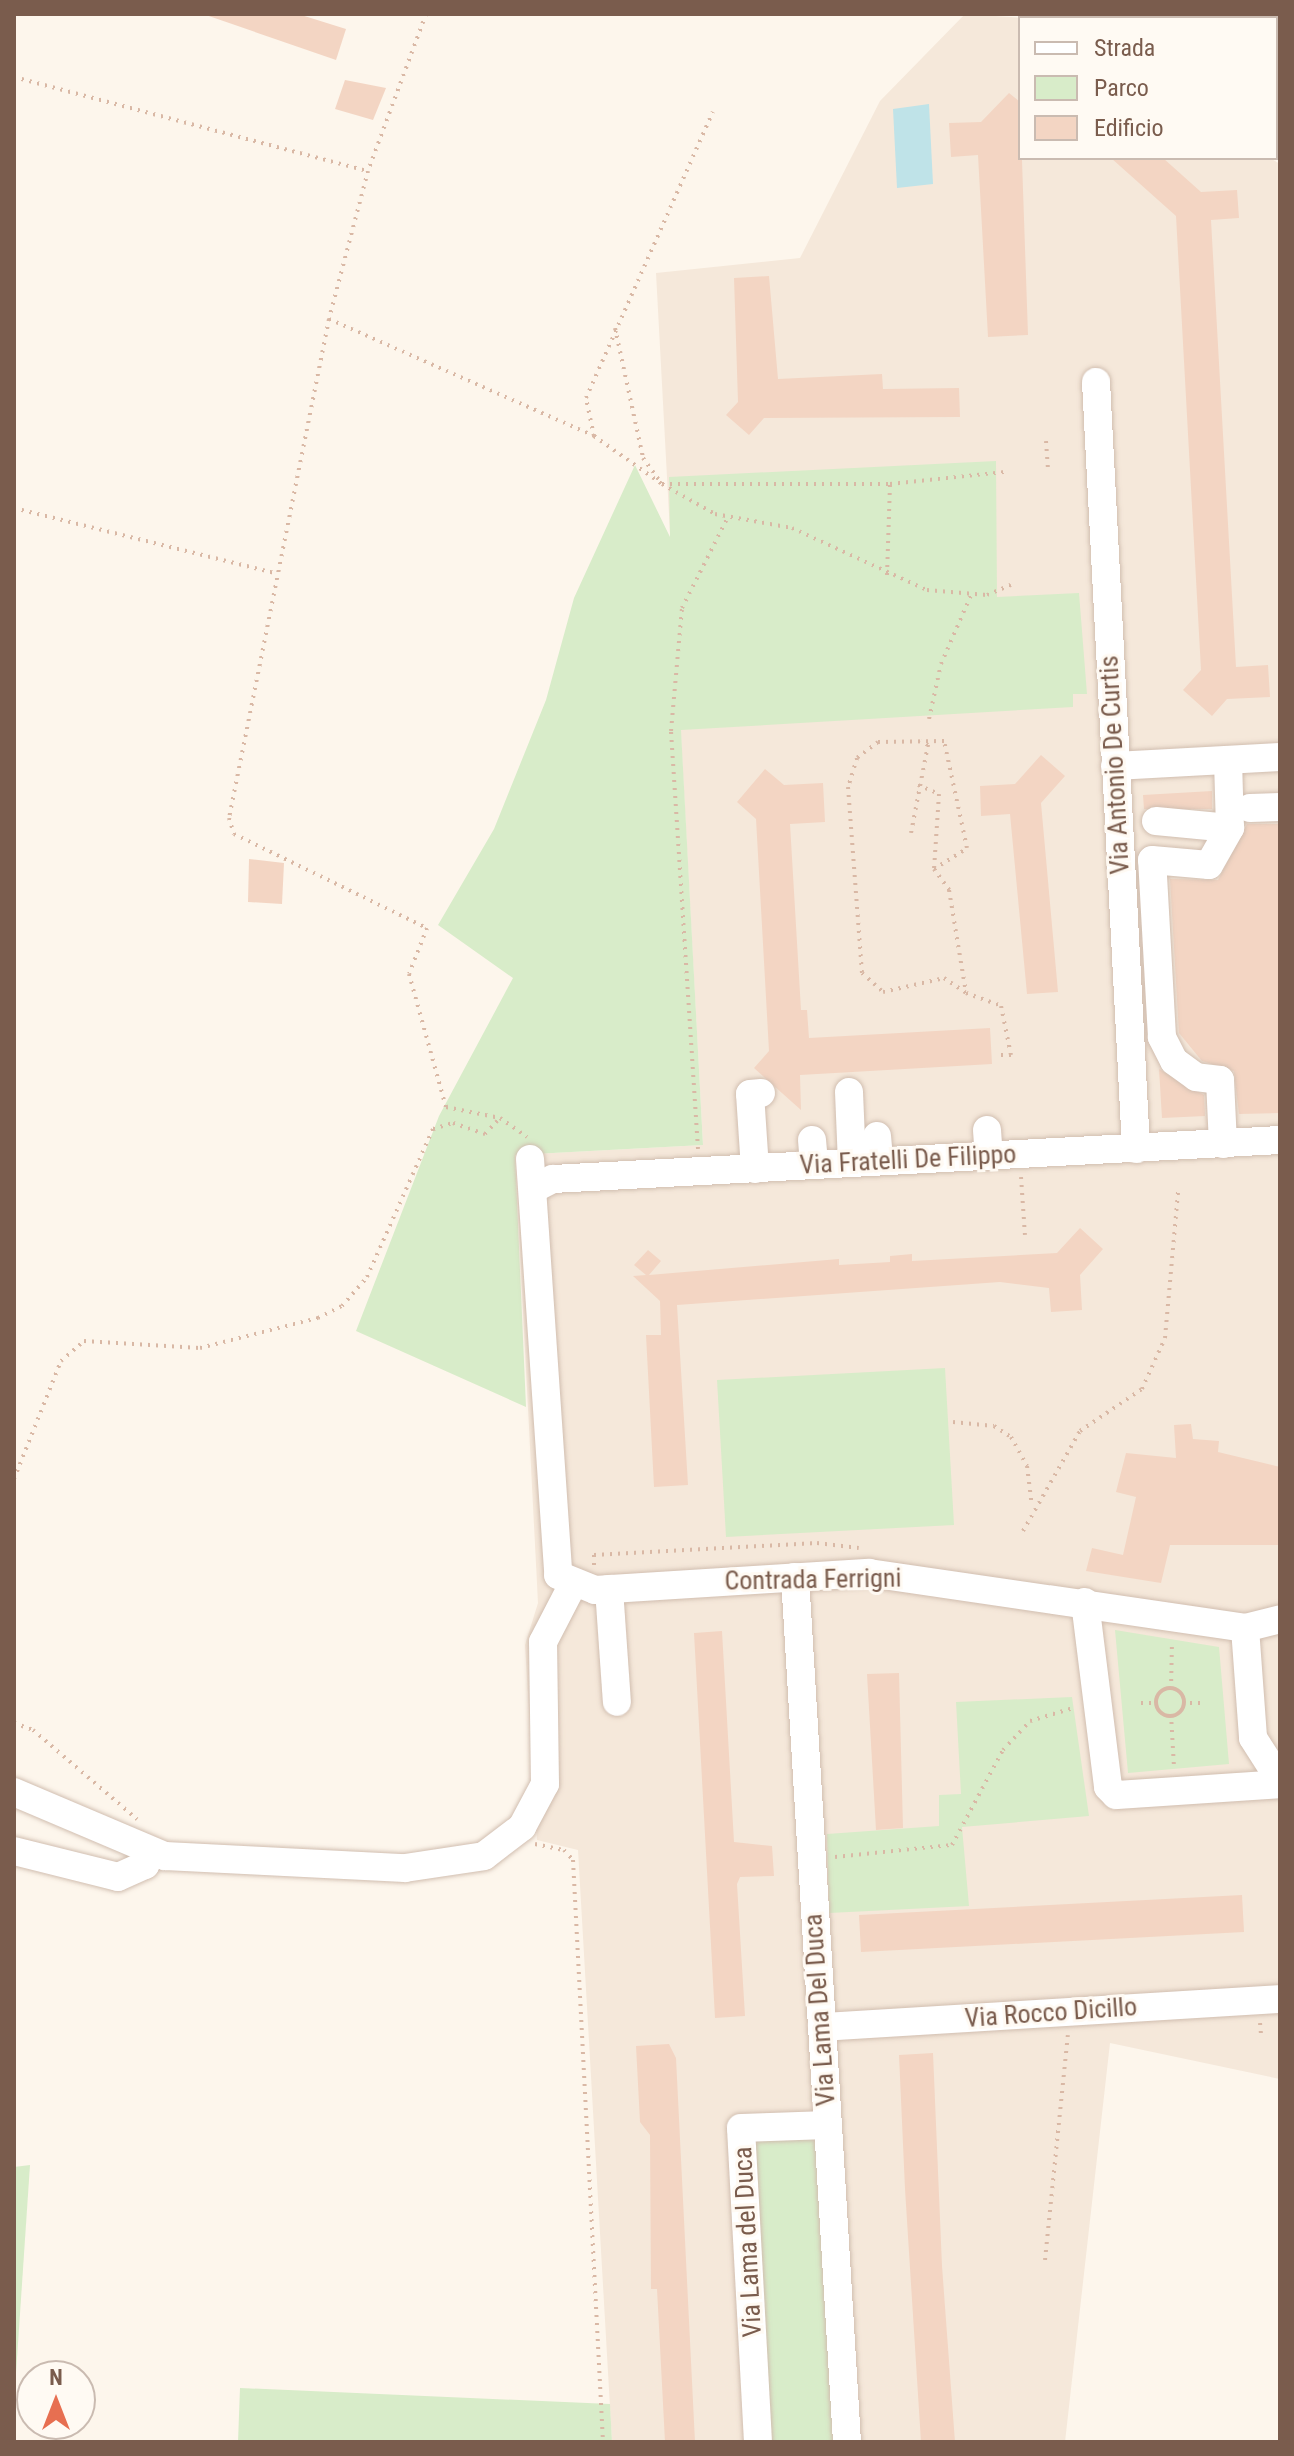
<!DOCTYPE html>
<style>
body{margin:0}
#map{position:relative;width:1294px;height:2456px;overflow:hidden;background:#fdf6ec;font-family:"Roboto Condensed",sans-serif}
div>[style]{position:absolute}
.residential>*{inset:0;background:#f5e8da}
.green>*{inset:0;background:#d8ecc9}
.water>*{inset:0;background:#bfe3e8}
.building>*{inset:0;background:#f3d5c3}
.path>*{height:4px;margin-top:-2px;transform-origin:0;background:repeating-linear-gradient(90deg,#d9b8a5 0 2px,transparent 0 8px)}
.path>.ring{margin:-2px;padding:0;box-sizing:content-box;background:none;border:4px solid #d9b8a5;border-radius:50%}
.roads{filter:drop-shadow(0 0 2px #d1beb0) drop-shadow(0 0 2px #d1beb0)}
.minor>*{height:28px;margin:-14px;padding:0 14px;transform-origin:14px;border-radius:14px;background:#fff}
span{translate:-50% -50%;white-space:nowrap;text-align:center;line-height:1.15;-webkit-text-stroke:6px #fffaf3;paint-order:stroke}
.street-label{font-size:26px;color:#7a5c4d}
.frame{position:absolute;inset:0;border:16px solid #7a5c4d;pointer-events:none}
.legend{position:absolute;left:1018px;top:16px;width:260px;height:144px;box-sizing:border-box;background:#fffaf3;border:2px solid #cabbb1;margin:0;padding:10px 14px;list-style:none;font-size:24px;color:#7a5c4d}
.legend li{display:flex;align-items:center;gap:16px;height:40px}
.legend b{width:40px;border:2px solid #cabbb1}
.north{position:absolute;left:16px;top:2360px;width:80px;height:80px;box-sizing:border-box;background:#fffaf3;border:2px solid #cabbb1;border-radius:50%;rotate:0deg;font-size:22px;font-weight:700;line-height:32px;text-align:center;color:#7a5c4d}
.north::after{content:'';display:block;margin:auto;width:28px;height:36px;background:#e76f51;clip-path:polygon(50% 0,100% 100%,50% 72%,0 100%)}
</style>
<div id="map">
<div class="residential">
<i style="clip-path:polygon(965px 14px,1025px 18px,1020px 158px,1270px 158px,1280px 164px,1280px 2079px,1110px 2043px,1065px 2442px,612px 2442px,578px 1850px,537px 1840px,525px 1645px,538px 1603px,515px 1155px,703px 1145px,656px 273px,800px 258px,880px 101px)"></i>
</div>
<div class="green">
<i style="clip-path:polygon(996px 461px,997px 597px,1079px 593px,1087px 694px,1073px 694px,1073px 707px,681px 730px,703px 1145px,515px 1155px,526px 1407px,356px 1331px,439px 1116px,513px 978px,438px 925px,494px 829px,546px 700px,574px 598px,635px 465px,670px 537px,669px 477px)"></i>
<i style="clip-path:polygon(945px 1368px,954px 1525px,726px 1537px,717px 1380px)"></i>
<i style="clip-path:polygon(1115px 1630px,1219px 1647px,1229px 1764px,1128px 1773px)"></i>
<i style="clip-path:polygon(1072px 1697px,1089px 1816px,962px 1827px,969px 1906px,829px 1913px,827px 1834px,939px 1826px,939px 1795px,961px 1794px,956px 1702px)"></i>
<i style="clip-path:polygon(817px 2136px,835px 2442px,771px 2442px,753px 2139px)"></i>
<i style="clip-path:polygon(30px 2165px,14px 2403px,14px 2167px)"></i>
<i style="clip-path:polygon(240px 2388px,610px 2404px,612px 2442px,238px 2442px)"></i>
</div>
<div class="water">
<i style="clip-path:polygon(929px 104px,933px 184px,897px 188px,893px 109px)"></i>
</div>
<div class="building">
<i style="clip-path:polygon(203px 14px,298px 14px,346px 29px,336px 60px)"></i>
<i style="clip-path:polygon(345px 80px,386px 88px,373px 120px,335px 109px)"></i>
<i style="clip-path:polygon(1009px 93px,1020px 102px,1028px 335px,988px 337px,978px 155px,951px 157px,949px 123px,981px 122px)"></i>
<i style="clip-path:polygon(1111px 158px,1163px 158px,1201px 192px,1237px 190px,1239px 218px,1211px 220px,1236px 667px,1268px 665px,1270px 697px,1227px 699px,1212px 716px,1183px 690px,1201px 670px,1176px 216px)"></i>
<i style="clip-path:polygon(769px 276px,778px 379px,882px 374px,883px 389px,959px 388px,960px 417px,764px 418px,749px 435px,726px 415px,738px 402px,734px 278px)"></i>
<i style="clip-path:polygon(1041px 755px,1065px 776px,1041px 803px,1058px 992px,1027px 994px,1010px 814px,981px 816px,980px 786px,1015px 784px)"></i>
<i style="clip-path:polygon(765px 769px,784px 785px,823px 783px,825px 822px,790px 824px,801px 1010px,807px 1010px,809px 1038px,990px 1028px,992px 1064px,800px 1075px,801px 1110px,754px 1068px,769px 1051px,756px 819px,737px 802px)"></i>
<i style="clip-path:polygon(1212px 791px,1212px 809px,1144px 809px,1143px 795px)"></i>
<i style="clip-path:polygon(1247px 824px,1280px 824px,1280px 1113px,1239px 1114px,1234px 1071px,1202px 1061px,1179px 1033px,1170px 879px,1218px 880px)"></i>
<i style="clip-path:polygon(249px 859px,284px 863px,282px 904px,248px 902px)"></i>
<i style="clip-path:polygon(1159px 1069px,1204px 1095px,1205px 1116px,1162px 1118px)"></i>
<i style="clip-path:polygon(1080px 1228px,1103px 1249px,1080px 1275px,1082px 1310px,1051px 1312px,1049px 1288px,1000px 1282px,677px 1305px,688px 1485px,654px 1487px,646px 1335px,661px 1335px,660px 1301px,633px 1276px,646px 1275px,634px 1265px,648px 1250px,661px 1261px,649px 1275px,839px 1259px,839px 1265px,890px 1262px,890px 1256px,912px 1254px,912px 1261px,1057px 1253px)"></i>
<i style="clip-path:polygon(1191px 1424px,1193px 1439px,1219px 1441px,1218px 1452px,1280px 1467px,1280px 1545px,1170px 1545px,1161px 1583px,1086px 1571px,1092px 1548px,1123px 1555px,1136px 1497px,1116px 1492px,1126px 1453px,1176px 1458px,1174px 1425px)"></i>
<i style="clip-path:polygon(722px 1631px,734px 1842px,772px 1846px,774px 1876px,740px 1877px,737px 1884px,745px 2016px,715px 2018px,694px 1633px)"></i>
<i style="clip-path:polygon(899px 1673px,903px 1828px,876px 1830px,867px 1674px)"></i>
<i style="clip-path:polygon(1242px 1895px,1244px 1932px,861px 1952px,859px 1915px)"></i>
<i style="clip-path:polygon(669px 2044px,676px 2058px,695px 2442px,665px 2442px,657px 2289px,651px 2289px,650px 2135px,640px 2122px,636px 2046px)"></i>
<i style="clip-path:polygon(933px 2053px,942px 2266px,955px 2442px,921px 2442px,905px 2189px,899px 2055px)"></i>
</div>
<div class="path">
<i style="left:426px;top:14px;width:167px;rotate:110.3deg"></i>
<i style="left:368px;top:171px;width:153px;rotate:104.8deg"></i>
<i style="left:329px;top:319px;width:509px;rotate:101.33deg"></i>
<i style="left:229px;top:818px;width:17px;rotate:73deg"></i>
<i style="left:234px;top:834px;width:215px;rotate:26deg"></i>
<i style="left:427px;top:928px;width:49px;rotate:111.4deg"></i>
<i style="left:409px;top:974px;width:138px;rotate:74.5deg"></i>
<i style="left:446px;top:1107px;width:55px;rotate:11.5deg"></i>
<i style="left:14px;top:77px;width:366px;rotate:14.9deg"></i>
<i style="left:1278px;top:126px;width:4px;rotate:56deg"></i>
<i style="left:329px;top:319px;width:290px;rotate:23.8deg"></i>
<i style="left:594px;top:436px;width:83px;rotate:35.2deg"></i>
<i style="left:662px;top:484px;width:228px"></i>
<i style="left:890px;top:484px;width:116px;rotate:-6deg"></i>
<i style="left:615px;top:328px;width:133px;rotate:77.8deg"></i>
<i style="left:643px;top:458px;width:32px;rotate:54deg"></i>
<i style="left:662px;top:484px;width:61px;rotate:29.5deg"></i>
<i style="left:715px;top:514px;width:78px;rotate:10.3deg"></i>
<i style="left:792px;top:528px;width:149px;rotate:24.7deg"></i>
<i style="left:927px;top:590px;width:60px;rotate:4.8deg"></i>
<i style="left:987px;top:595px;width:26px;rotate:-23deg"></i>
<i style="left:594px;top:436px;width:39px;rotate:-102deg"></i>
<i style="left:586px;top:398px;width:313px;rotate:-66.1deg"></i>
<i style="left:1046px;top:441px;width:29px;rotate:86deg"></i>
<i style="left:14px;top:508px;width:268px;rotate:14deg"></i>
<i style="left:887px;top:575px;width:90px;rotate:-88.1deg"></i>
<i style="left:929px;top:719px;width:56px;rotate:-77.7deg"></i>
<i style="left:941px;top:664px;width:75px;rotate:-66.5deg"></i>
<i style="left:918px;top:785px;width:23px;rotate:23deg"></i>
<i style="left:939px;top:794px;width:75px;rotate:93.8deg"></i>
<i style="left:911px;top:833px;width:90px;rotate:-79.1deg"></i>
<i style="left:928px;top:745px;width:8px;rotate:-150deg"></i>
<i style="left:934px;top:869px;width:39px;rotate:-32deg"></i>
<i style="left:967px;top:848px;width:109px;rotate:-102.1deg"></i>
<i style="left:944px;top:741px;width:66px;rotate:179.1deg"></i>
<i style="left:878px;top:742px;width:26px;rotate:143deg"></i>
<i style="left:857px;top:758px;width:30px;rotate:107deg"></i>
<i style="left:848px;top:787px;width:187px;rotate:85.7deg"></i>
<i style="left:862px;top:973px;width:28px;rotate:42deg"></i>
<i style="left:883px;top:992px;width:63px;rotate:-12.9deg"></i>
<i style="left:944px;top:978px;width:27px;rotate:34deg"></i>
<i style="left:934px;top:869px;width:26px;rotate:54deg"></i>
<i style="left:949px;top:890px;width:104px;rotate:80.6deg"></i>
<i style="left:966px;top:993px;width:37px;rotate:20deg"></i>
<i style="left:1001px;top:1006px;width:50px;rotate:78.5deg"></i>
<i style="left:1011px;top:1055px;width:11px;rotate:180deg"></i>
<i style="left:698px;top:1149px;width:419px;rotate:-93.7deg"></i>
<i style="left:671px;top:731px;width:123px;rotate:-84.9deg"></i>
<i style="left:682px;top:608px;width:102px;rotate:-63.2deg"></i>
<i style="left:1021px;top:1177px;width:58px;rotate:86.1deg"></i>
<i style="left:953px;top:1422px;width:41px;rotate:5.6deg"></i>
<i style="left:994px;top:1426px;width:20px;rotate:33deg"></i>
<i style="left:1011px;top:1437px;width:33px;rotate:61deg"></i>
<i style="left:1027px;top:1466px;width:38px;rotate:83deg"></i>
<i style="left:14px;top:1479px;width:127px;rotate:-68.3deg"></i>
<i style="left:61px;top:1361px;width:30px;rotate:-41deg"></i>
<i style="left:84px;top:1341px;width:116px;rotate:3.5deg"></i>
<i style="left:200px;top:1348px;width:122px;rotate:-14.3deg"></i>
<i style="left:318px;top:1318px;width:27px;rotate:-27deg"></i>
<i style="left:342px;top:1306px;width:38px;rotate:-49deg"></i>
<i style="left:367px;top:1277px;width:162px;rotate:-66deg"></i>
<i style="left:433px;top:1129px;width:21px;rotate:-17deg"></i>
<i style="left:453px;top:1123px;width:34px;rotate:19deg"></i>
<i style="left:485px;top:1134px;width:22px;rotate:-47deg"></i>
<i style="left:500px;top:1118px;width:33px;rotate:35deg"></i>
<i style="left:1023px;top:1531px;width:115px;rotate:-60.3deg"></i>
<i style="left:1080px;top:1431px;width:75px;rotate:-34.1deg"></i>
<i style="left:1142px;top:1389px;width:56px;rotate:-65.7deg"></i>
<i style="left:1165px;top:1338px;width:147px;rotate:-84.9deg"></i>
<i style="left:594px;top:1565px;width:10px;rotate:-90deg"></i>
<i style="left:594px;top:1555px;width:223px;rotate:-3.1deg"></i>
<i style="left:817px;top:1543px;width:42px;rotate:6.8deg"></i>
<i class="ring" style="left:1156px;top:1688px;width:24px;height:24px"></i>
<i style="left:1171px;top:1689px;width:47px;rotate:-88.8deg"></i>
<i style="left:1141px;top:1703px;width:16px"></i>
<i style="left:1182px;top:1703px;width:18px"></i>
<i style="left:1171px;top:1714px;width:53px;rotate:86.8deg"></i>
<i style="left:14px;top:1723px;width:20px;rotate:20deg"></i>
<i style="left:33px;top:1730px;width:137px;rotate:40.6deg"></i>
<i style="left:535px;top:1844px;width:30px;rotate:12deg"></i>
<i style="left:564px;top:1850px;width:13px;rotate:48deg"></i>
<i style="left:573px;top:1860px;width:583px;rotate:87.05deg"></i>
<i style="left:835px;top:1857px;width:118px;rotate:-5.9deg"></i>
<i style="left:952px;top:1845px;width:108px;rotate:-61.8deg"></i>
<i style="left:1003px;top:1750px;width:40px;rotate:-47deg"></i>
<i style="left:1030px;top:1721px;width:45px;rotate:-16.8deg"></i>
<i style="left:1260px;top:2023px;width:11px;rotate:85deg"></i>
<i style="left:1045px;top:2260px;width:226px;rotate:-84.2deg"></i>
</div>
<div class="roads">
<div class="minor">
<i style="left:1096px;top:382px;width:768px;rotate:87.01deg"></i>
<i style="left:1115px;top:766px;width:165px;rotate:-3.1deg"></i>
<i style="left:1250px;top:808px;width:30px;rotate:-2deg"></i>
<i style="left:1156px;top:821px;width:74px;rotate:5.4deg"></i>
<i style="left:849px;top:1092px;width:71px;rotate:87.6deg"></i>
<i style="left:987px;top:1130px;width:26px;rotate:86deg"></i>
<i style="left:877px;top:1136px;width:25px;rotate:85deg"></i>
<i style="left:812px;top:1140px;width:25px;rotate:85deg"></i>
<i style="left:1223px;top:1144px;width:64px;rotate:-92.7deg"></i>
<i style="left:1220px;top:1080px;width:24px;rotate:-173deg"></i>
<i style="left:1196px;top:1077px;width:27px;rotate:-144deg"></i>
<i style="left:1174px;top:1061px;width:27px;rotate:-117deg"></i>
<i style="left:1162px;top:1037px;width:177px;rotate:-93.2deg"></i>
<i style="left:1152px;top:860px;width:57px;rotate:5deg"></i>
<i style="left:1209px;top:865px;width:43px;rotate:-60.4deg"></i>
<i style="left:1230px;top:828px;width:68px;rotate:-91.7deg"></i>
<i style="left:530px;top:1159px;width:417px;rotate:86.1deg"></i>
<i style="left:558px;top:1575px;width:40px;rotate:22deg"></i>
<i style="left:595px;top:1590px;width:275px;rotate:-3.6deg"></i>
<i style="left:869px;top:1573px;width:380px;rotate:8.3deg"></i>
<i style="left:1245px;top:1628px;width:110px;rotate:85.8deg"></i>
<i style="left:1253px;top:1738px;width:50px;rotate:57.3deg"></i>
<i style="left:755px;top:1169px;width:75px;rotate:-93.8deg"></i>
<i style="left:750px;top:1094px;width:11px;rotate:-5deg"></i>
<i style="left:537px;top:1187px;width:18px;rotate:-27deg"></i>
<i style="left:553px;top:1179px;width:728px;rotate:-3.07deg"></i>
<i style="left:795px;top:1577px;width:867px;rotate:86.56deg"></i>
<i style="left:609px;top:1589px;width:113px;rotate:86deg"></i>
<i style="left:1085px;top:1602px;width:186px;rotate:82.9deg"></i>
<i style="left:1108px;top:1787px;width:11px;rotate:45deg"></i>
<i style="left:1116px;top:1795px;width:164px;rotate:-3.8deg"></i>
<i style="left:1245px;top:1628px;width:36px;rotate:-14deg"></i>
<i style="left:14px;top:1792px;width:164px;rotate:23deg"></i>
<i style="left:165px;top:1856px;width:240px;rotate:2.9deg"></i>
<i style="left:405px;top:1868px;width:80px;rotate:-8.6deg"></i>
<i style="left:484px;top:1856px;width:48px;rotate:-37.3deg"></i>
<i style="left:522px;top:1827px;width:49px;rotate:-61.9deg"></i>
<i style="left:545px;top:1784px;width:142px;rotate:-90.8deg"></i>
<i style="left:543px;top:1642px;width:63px;rotate:-62.6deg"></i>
<i style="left:14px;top:1851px;width:107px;rotate:14deg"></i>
<i style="left:118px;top:1877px;width:30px;rotate:-24deg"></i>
<i style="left:145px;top:1865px;width:14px;rotate:-78deg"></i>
<i style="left:822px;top:2027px;width:459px;rotate:-3.5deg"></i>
<i style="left:758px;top:2442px;width:314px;rotate:-93.1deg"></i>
<i style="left:741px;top:2128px;width:87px;rotate:-2deg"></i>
</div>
</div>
<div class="street-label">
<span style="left:1115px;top:765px;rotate:-93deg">Via Antonio De Curtis</span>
<span style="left:908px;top:1160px;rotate:-3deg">Via Fratelli De Filippo</span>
<span style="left:813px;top:1580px;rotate:-1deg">Contrada Ferrigni</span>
<span style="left:820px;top:2010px;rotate:-94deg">Via Lama Del Duca</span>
<span style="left:1051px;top:2013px;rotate:-4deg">Via Rocco Dicillo</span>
<span style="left:748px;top:2242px;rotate:-93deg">Via Lama del Duca</span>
</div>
<div class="frame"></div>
<ul class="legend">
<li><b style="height:10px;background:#fff"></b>Strada</li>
<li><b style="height:22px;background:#d8ecc9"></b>Parco</li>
<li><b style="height:22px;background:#f3d5c3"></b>Edificio</li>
</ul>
<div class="north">N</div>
</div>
